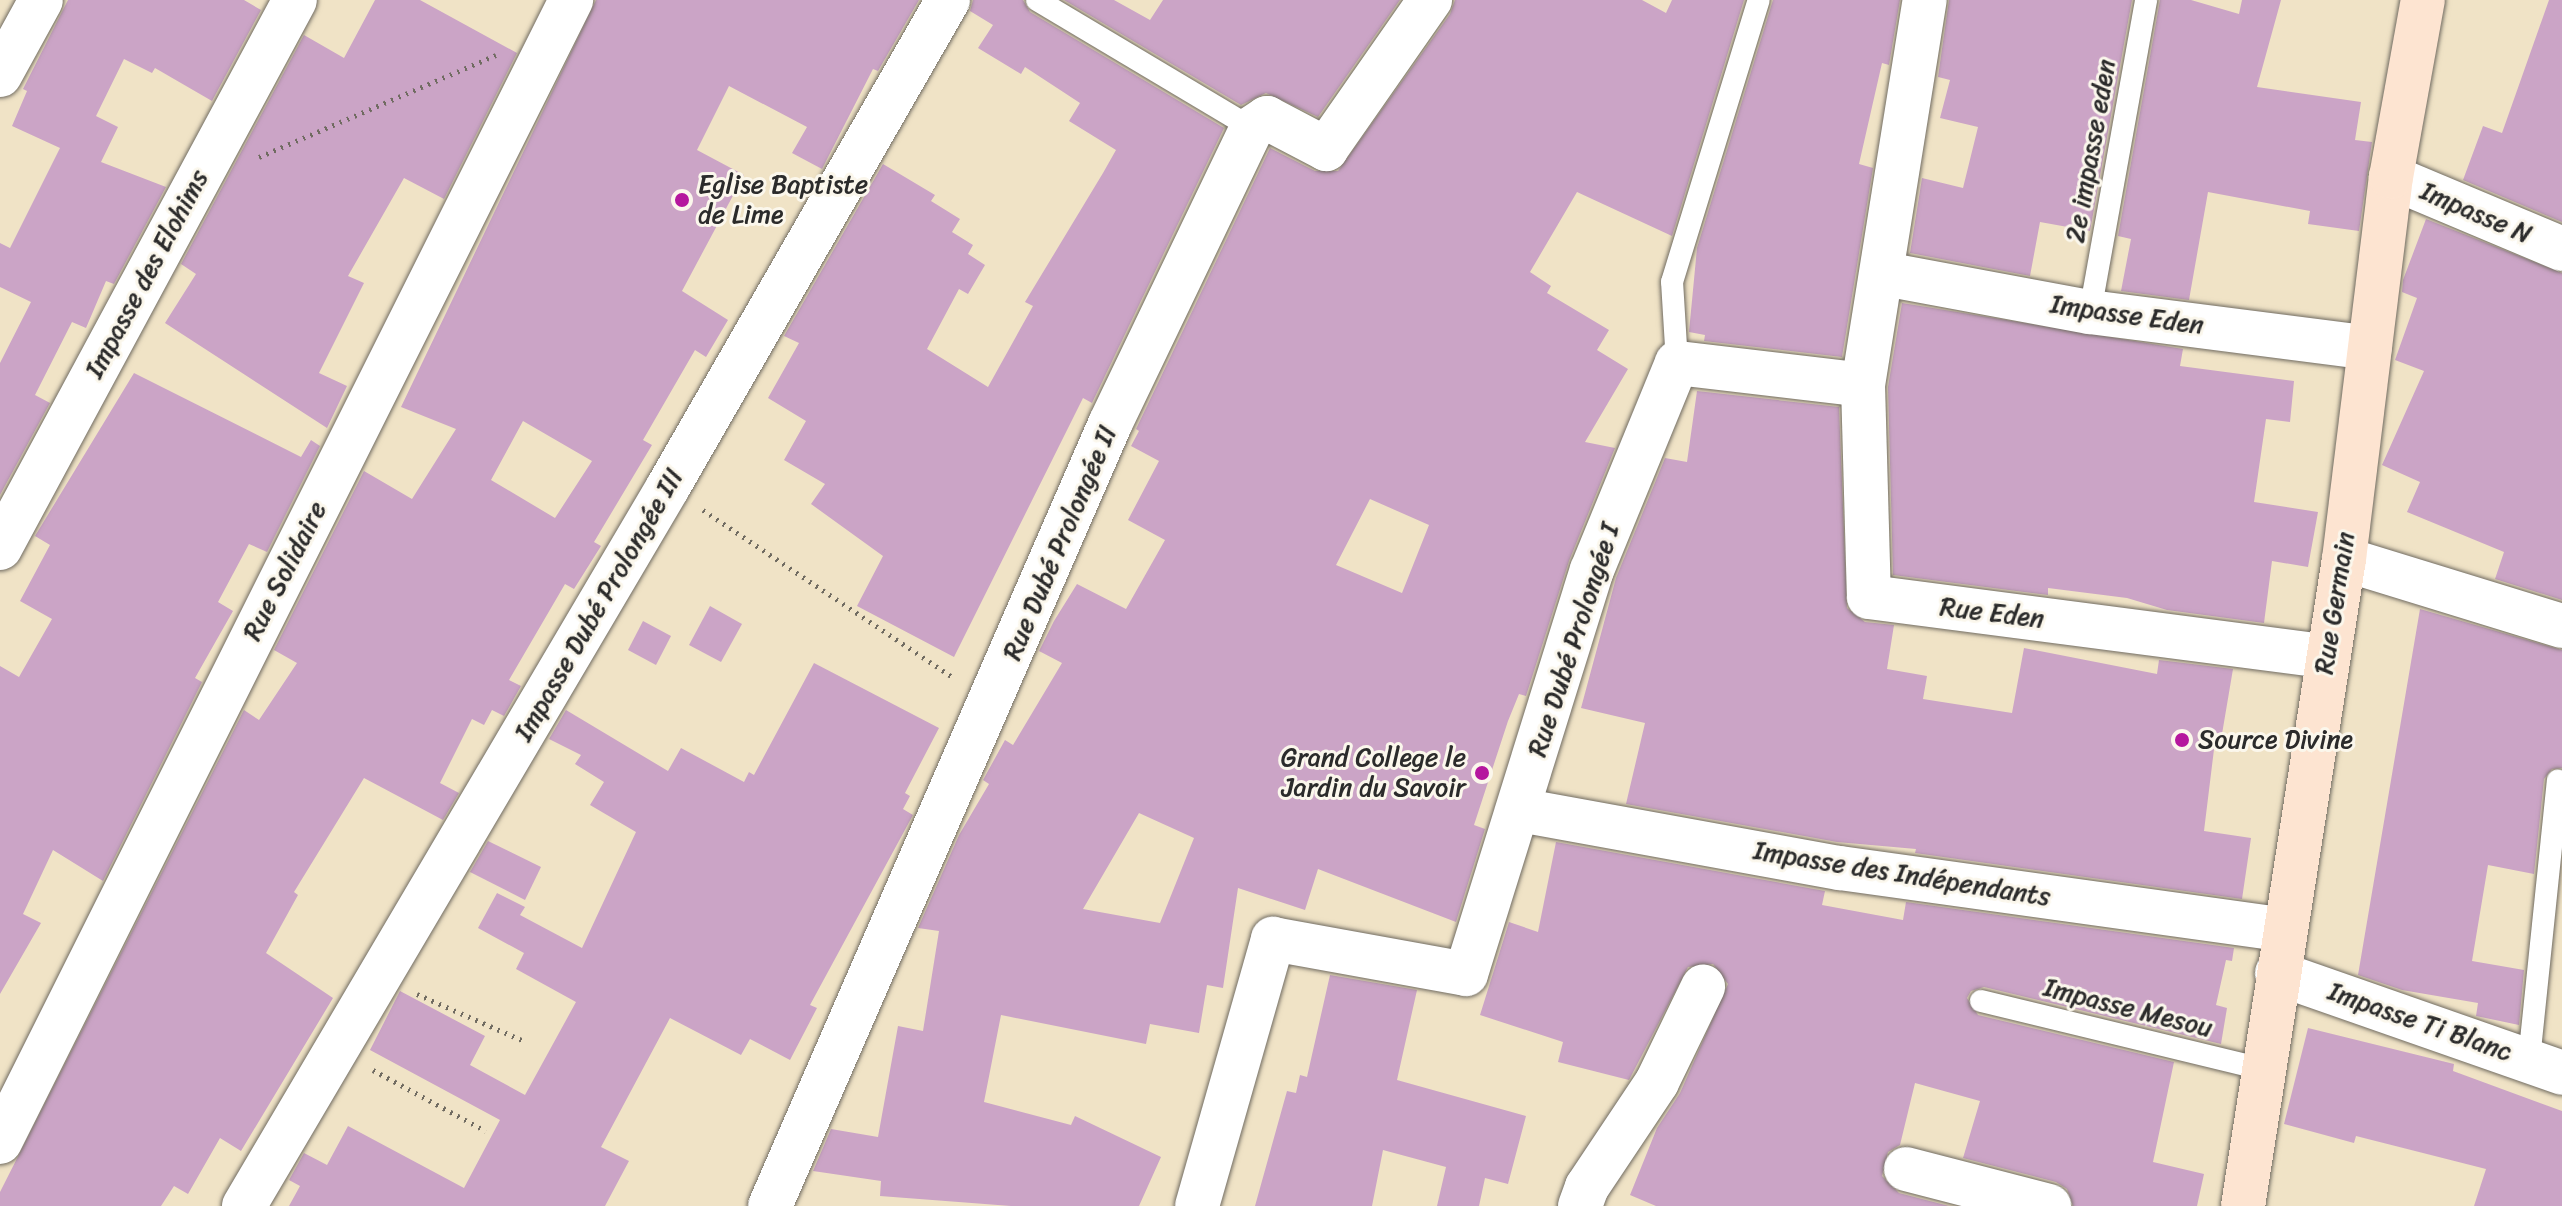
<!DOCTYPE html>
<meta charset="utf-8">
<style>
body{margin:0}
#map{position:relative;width:2562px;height:1206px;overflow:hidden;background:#f0e3c6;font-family:Sriracha,sans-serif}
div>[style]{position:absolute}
.building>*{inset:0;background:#cba4c6}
.path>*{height:5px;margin-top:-2.5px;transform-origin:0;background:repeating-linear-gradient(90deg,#706b61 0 2px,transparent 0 8px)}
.roads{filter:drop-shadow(0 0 2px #706b61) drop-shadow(0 0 2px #706b61)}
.lane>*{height:22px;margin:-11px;padding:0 11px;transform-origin:11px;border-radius:11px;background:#fff}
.street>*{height:44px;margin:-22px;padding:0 22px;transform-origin:22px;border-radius:22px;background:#fff}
.secondary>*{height:44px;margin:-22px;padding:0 22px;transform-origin:22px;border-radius:22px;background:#fde4d1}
.dots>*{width:22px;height:22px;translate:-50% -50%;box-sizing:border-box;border:4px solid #fbf7ec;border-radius:50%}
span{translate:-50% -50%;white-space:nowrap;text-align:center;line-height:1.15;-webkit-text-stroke:6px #fbf7ec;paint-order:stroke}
.street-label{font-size:26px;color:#2b2b2b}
.poi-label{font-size:26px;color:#2b2b2b}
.left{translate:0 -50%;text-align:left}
.right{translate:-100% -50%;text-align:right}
</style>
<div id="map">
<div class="building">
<i style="clip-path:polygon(68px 0,244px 0,261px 10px,212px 101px,155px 68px,152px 73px,124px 59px,96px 116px,118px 127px,101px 162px,166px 187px,114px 284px,106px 281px,86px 328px,72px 322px,35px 395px,50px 403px,0 495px,0 363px,31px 302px,0 287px,0 243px,10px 248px,60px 148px,12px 126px,27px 91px,23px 89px)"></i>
<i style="clip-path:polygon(375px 0,420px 0,517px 53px,444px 199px,404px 178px,348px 276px,364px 283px,319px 373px,347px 386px,327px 428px,165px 323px,196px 274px,181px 264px,304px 35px,344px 58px)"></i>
<i style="clip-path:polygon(evenodd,596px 0,919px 0,878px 71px,873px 69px,822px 169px,792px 153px,807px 127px,729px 86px,697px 150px,744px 175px,682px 291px,728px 320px,706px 357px,695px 350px,643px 440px,652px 445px,594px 542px,601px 546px,574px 589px,565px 584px,509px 680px,521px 686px,504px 716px,492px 710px,484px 725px,472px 719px,440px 783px,459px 793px,443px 820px,364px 778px,294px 892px,298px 895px,266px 953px,333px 998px,241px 1151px,220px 1138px,188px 1194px,174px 1186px,161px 1206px,0 1206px,0 1192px,244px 710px,259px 720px,297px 663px,274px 650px,364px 471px,412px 499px,456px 429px,401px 407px,596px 0,523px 421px,592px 461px,555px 518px,491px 480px,523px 421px)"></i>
<i style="clip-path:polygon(973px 0,1023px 0,1030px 12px,1224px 128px,1092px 403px,1083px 398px,954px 657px,857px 606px,883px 556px,811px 504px,825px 484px,784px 460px,806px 421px,768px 398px,799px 343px,784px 336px,883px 164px,935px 195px,931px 201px,960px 219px,952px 232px,973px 245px,968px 254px,985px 265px,968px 294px,959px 289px,927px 349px,988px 387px,1033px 306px,1025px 302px,1103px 173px,1116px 150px,1069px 121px,1080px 103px,1025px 67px,1021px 74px,978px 48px,993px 25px,970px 11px)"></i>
<i style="clip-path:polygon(1064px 0,1114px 0,1150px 20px,1163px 0,1400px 0,1318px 117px,1266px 93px,1241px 105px)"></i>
<i style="clip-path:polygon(evenodd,1455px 0,1642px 0,1666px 13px,1672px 0,1744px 0,1672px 236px,1577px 192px,1530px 272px,1551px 286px,1547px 293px,1609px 330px,1597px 350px,1628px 369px,1585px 442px,1615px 448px,1569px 561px,1526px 696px,1519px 694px,1508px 721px,1474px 825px,1485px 829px,1456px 922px,1318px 869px,1305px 910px,1238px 888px,1223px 988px,1207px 985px,1199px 1033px,1150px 1024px,1146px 1044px,1001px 1015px,984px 1102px,1071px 1125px,1075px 1116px,1161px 1157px,1139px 1206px,1011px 1206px,880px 1196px,881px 1181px,813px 1171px,831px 1129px,878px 1137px,898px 1026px,923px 1031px,939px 931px,918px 928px,959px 835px,989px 784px,983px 780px,1005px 740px,1013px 745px,1062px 663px,1039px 651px,1054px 621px,1077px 584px,1126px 609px,1165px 540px,1128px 520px,1159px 461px,1131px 446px,1139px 431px,1136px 429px,1270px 148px,1315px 171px,1338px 171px,1450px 14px,1455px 0,1370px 499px,1429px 525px,1402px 593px,1336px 565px,1370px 499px,1455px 0,1139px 813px,1194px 838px,1160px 923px,1083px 909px,1139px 813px)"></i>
<i style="clip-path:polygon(1773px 0,1900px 0,1889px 65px,1882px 63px,1859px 164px,1873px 168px,1842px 357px,1704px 341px,1705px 335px,1689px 332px,1697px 248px)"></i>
<i style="clip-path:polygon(1949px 0,2132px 0,2090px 231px,2040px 222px,2030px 276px,1910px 253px,1922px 178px,1963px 188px,1978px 127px,1940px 118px,1950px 80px,1938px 77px)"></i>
<i style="clip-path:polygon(2160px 0,2191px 0,2239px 14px,2242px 0,2281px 0,2257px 87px,2361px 102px,2355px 140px,2372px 142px,2359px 231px,2308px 224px,2310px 211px,2208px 192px,2189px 300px,2121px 291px,2131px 239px,2118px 236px)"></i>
<i style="clip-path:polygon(2549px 0,2562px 0,2562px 222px,2463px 180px,2483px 126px,2502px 133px)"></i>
<i style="clip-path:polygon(2426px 219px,2562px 273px,2562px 600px,2495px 579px,2504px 552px,2407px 512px,2420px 482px,2382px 465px,2424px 371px,2395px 360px,2417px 298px,2402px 292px,2403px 280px)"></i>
<i style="clip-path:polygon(1902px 303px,2183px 349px,2180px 366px,2294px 381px,2290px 422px,2266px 419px,2254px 502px,2318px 512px,2308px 567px,2272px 561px,2264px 623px,2167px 610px,2127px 598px,2048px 588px,2048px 595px,1893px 575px,1888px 387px)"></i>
<i style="clip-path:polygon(134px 373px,301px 457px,311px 440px,320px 446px,267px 552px,249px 544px,218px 602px,233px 611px,195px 678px,202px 682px,103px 881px,53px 850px,23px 914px,41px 923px,0 994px,0 666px,19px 677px,52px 619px,20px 601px,50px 545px,35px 536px)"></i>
<i style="clip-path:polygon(1697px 391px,1839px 407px,1847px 608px,1865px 622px,1894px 625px,1887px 669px,1927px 676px,1923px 699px,2012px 713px,2024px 648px,2157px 674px,2159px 660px,2233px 669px,2222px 734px,2216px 733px,2204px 831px,2251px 838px,2242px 899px,1915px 853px,1916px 849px,1837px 842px,1626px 804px,1645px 723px,1581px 708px,1616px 578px,1665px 458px,1687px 462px)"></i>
<i style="clip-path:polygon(710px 606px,742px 624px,721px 662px,689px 645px)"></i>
<i style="clip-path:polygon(2420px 609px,2562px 650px,2562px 768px,2552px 769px,2544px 779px,2534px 874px,2488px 865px,2472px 961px,2524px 970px,2519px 1025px,2476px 1016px,2478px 1003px,2402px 990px,2358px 975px)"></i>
<i style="clip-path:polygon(643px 621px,671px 636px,656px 665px,628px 650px)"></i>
<i style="clip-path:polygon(814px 663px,939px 728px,905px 793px,910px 796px,903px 809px,913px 815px,810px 1005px,817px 1008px,790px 1060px,750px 1039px,741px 1055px,670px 1018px,601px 1147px,629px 1161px,605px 1206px,289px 1206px,300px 1186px,289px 1180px,304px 1153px,327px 1165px,348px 1126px,464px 1188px,500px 1120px,370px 1050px,400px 991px,485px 1036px,470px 1065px,525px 1095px,576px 1002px,516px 969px,524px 953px,478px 928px,497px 893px,525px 907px,520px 915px,582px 948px,636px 832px,590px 805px,604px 782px,575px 764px,581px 755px,549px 739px,566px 710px,668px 771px,681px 748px,744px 782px,749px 772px,754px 775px)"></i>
<i style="clip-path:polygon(488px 841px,541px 867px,525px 900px,470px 872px)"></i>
<i style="clip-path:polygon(1556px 842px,1825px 891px,1822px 905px,1903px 920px,1906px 902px,2234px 948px,2232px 961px,2226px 960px,2216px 1005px,2227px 1008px,2221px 1044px,1984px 987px,1971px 991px,1967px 998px,1978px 1015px,2174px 1062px,2153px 1162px,2204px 1174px,2197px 1206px,2073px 1206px,2067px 1189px,2056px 1182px,1963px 1158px,1980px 1101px,1915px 1083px,1900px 1145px,1888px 1152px,1882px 1176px,1899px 1193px,1949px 1206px,1656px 1206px,1630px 1195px,1657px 1128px,1680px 1093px,1728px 984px,1713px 964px,1688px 967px,1629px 1080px,1558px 1062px,1563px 1042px,1480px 1015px,1509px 922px,1538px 932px)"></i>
<i style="clip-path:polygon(1330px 975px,1417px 990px,1397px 1080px,1526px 1116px,1508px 1184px,1485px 1178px,1479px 1206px,1437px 1206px,1446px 1167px,1383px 1150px,1372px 1206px,1255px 1206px,1287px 1091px,1296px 1093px,1300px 1075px,1307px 1077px)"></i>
<i style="clip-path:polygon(2308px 1028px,2454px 1064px,2453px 1071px,2562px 1111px,2562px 1206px,2474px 1206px,2486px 1169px,2356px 1136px,2354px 1143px,2284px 1124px)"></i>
</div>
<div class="path">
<i style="left:259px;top:157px;width:258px;rotate:-23.3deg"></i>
<i style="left:703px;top:510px;width:302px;rotate:33.8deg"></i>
<i style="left:417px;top:994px;width:117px;rotate:23.7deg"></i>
<i style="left:373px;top:1070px;width:128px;rotate:28.4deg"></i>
</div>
<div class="roads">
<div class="lane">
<i style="left:1037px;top:0;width:250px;rotate:30.8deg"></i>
<i style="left:2090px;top:312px;width:317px;rotate:-79.8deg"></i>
<i style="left:1677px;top:363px;width:81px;rotate:-93.5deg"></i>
<i style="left:1672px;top:282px;width:295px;rotate:-72.9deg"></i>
<i style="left:1981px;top:1001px;width:290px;rotate:13.6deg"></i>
<i style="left:2529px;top:1060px;width:281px;rotate:-84.1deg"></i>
</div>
<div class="street">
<i style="left:0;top:75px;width:85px;rotate:-61.3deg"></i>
<i style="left:2391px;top:177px;width:186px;rotate:22.8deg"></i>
<i style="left:1884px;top:274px;width:209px;rotate:10.5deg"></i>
<i style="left:2090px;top:312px;width:282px;rotate:7.3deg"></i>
<i style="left:1863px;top:385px;width:212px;rotate:88.4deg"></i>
<i style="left:1869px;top:597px;width:461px;rotate:7.4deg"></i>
<i style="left:0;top:548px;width:622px;rotate:-61.71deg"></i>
<i style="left:2344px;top:559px;width:228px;rotate:17.1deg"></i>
<i style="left:1520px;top:810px;width:325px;rotate:10.3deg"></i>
<i style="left:1840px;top:868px;width:449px;rotate:7.9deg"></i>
<i style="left:2277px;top:973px;width:302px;rotate:19.3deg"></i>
<i style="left:0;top:1142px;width:1277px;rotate:-63.43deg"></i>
<i style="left:1906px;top:1169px;width:148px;rotate:14.5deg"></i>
<i style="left:244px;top:1206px;width:835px;rotate:-59.47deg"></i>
<i style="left:668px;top:487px;width:562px;rotate:-60.1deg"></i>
<i style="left:770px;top:1206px;width:853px;rotate:-66.5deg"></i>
<i style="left:1110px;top:424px;width:328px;rotate:-64.4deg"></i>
<i style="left:1252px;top:128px;width:18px;rotate:-34deg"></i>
<i style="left:1267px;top:118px;width:67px;rotate:27.7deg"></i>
<i style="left:1326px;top:149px;width:182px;rotate:-55.1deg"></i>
<i style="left:1197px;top:1206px;width:278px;rotate:-74.1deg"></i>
<i style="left:1273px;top:939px;width:196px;rotate:10.3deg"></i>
<i style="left:1466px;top:974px;width:423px;rotate:-72.7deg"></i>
<i style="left:1592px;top:570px;width:224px;rotate:-67.7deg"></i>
<i style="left:1677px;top:363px;width:187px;rotate:6.7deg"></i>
<i style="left:1863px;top:385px;width:390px;rotate:-80.9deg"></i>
<i style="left:1580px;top:1206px;width:20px;rotate:-70deg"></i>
<i style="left:1587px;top:1187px;width:126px;rotate:-56.3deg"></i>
<i style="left:1657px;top:1082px;width:106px;rotate:-64.2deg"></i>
</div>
<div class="secondary">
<i style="left:2243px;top:1206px;width:655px;rotate:-81.13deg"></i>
<i style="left:2344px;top:559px;width:385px;rotate:-83deg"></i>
<i style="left:2391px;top:177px;width:180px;rotate:-79.8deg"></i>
</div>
</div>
<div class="dots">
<i style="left:682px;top:200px;background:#b5179e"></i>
<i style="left:2182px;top:740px;background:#b5179e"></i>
<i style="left:1482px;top:773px;background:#b5179e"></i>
</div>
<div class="street-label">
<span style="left:2091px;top:151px;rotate:-80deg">2e impasse eden</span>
<span style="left:2476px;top:213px;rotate:23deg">Impasse N</span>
<span style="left:147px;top:274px;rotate:-62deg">Impasse des Elohims</span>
<span style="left:2127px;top:315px;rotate:8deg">Impasse Eden</span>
<span style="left:1060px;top:543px;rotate:-67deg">Rue Dubé Prolongée II</span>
<span style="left:285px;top:571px;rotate:-63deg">Rue Solidaire</span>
<span style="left:2335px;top:603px;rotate:-81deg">Rue Germain</span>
<span style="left:599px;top:605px;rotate:-60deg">Impasse Dubé Prolongée III</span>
<span style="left:1992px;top:613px;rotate:7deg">Rue Eden</span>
<span style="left:1574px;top:640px;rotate:-72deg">Rue Dubé Prolongée I</span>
<span style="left:1902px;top:874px;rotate:9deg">Impasse des Indépendants</span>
<span style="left:2128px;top:1008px;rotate:14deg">Impasse Mesou</span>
<span style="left:2420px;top:1022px;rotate:19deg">Impasse Ti Blanc</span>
</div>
<div class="poi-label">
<span class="left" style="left:698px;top:200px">Eglise Baptiste<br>de Lime</span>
<span class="left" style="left:2198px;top:740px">Source Divine</span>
<span class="right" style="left:1466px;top:773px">Grand College le<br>Jardin du Savoir</span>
</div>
</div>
